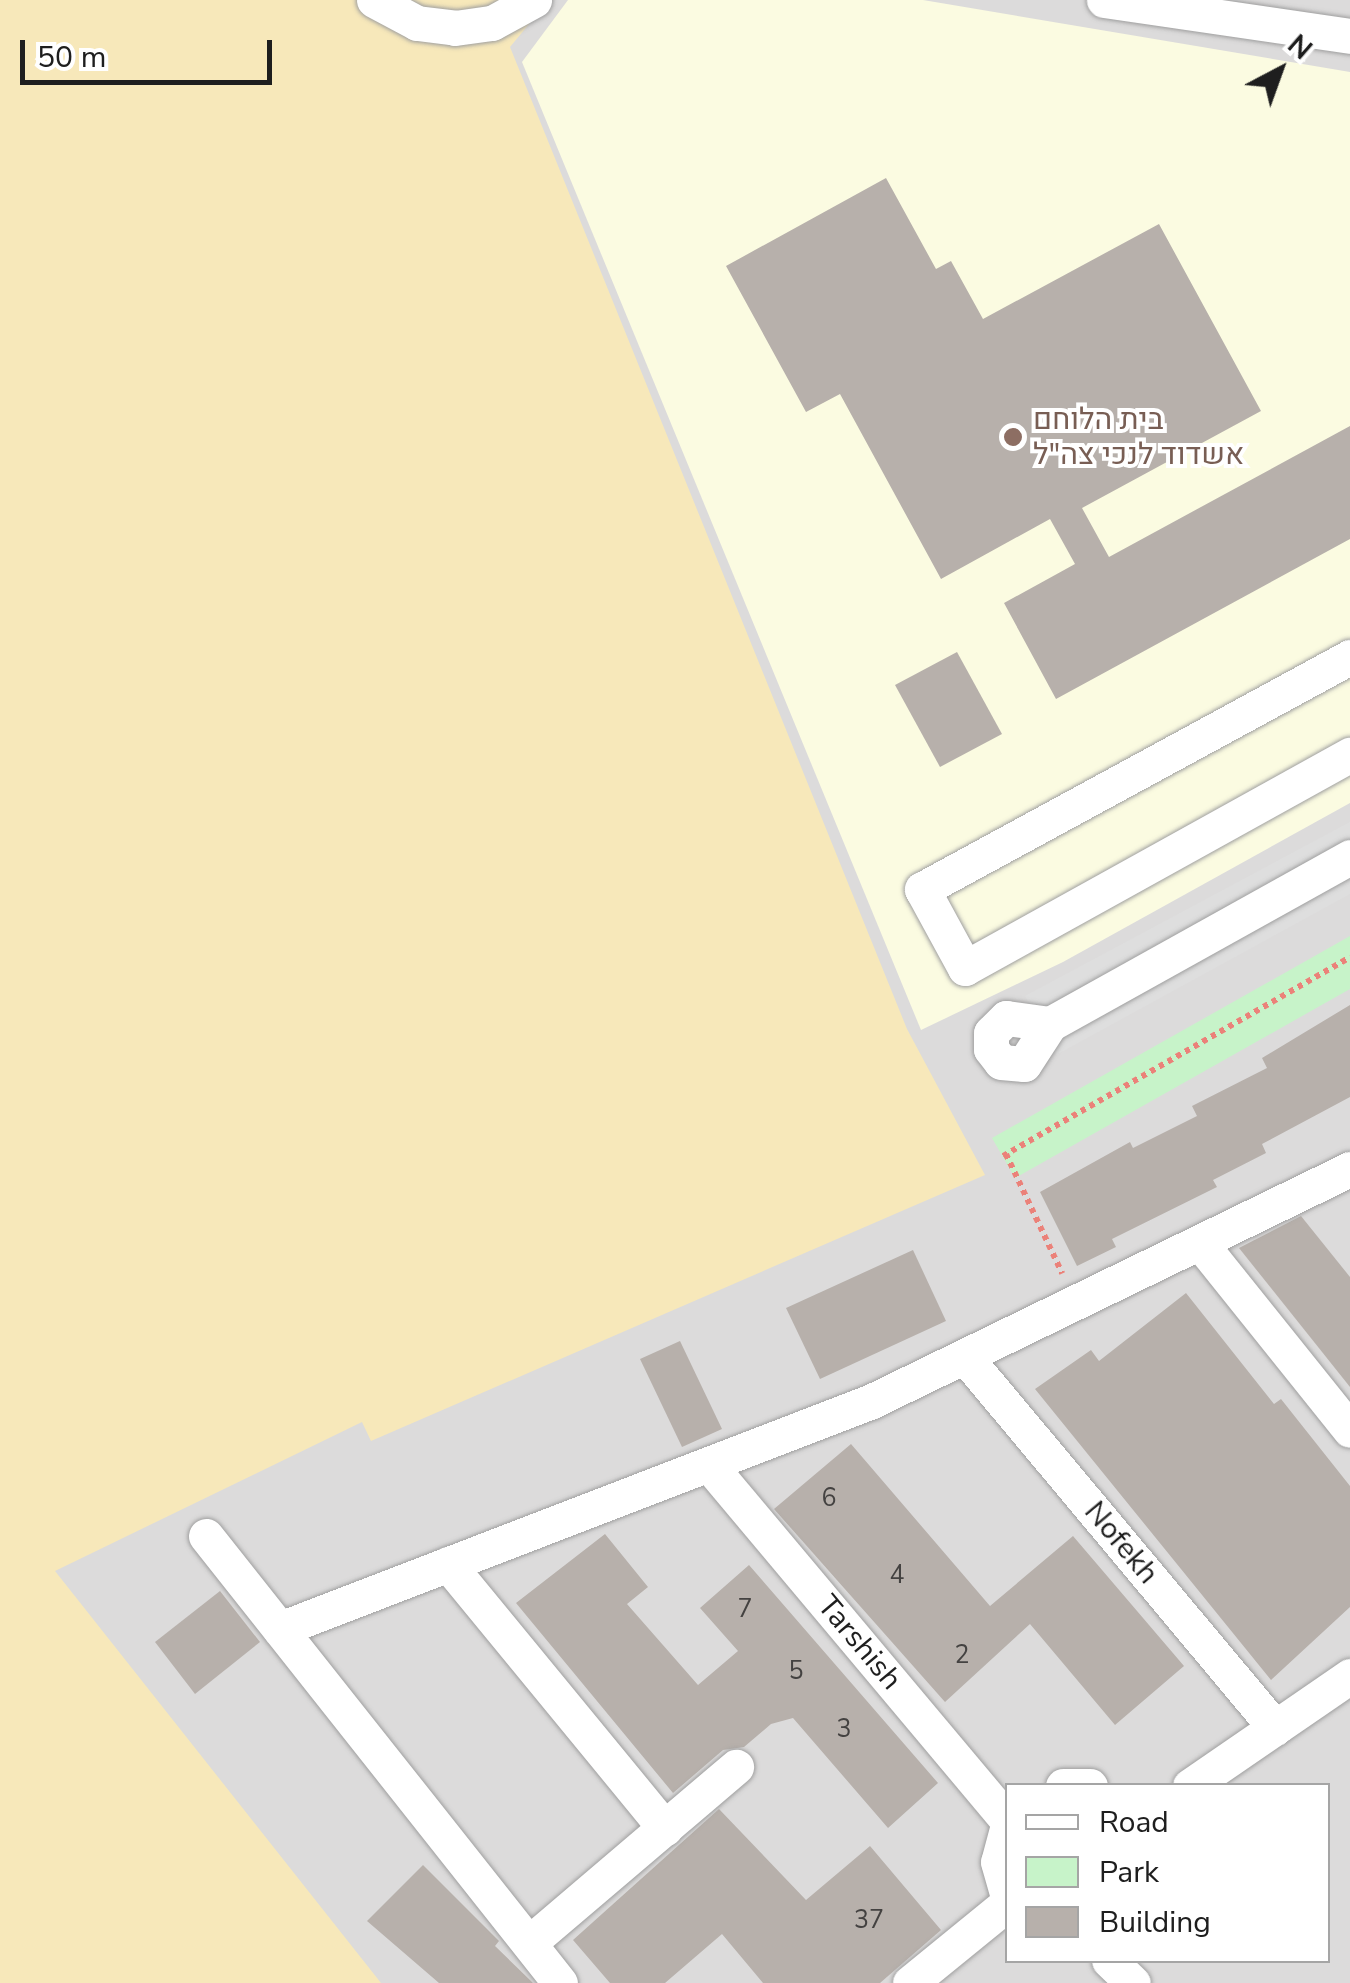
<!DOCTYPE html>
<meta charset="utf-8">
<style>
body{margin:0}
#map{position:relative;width:1350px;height:1983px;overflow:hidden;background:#eeebe5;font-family:"Nunito Sans",Heebo,sans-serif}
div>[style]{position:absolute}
.residential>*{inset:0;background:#dcdbdb}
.education>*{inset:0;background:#fbfbe1}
.sand>*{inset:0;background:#f7e8ba}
.park>*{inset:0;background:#c7f3c9}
.parking>*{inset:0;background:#dedede}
.building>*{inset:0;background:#b7b0ab}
.path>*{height:6px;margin-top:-3px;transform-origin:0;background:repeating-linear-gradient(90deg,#eb8179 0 5px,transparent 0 10px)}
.roads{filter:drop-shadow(0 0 2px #9f9f9f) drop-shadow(0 0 2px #9f9f9f)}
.minor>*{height:35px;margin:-17.5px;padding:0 17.5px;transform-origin:17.5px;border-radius:17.5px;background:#fff}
.dots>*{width:28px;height:28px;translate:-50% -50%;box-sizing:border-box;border:5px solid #fff;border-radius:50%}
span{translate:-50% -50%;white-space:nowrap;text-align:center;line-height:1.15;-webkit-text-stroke:8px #fff;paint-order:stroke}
.number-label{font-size:25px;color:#444241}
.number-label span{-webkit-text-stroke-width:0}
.education-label{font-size:30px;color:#785e54}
.left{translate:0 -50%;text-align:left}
.street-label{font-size:30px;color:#1e1e1e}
.legend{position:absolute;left:1005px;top:1783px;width:325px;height:180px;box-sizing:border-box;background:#fff;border:2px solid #a5a5a5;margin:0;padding:12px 18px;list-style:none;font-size:30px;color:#1e1e1e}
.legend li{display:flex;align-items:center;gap:20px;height:50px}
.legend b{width:50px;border:2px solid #a5a5a5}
.north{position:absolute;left:1230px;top:20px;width:100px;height:100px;-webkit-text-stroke:8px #fff;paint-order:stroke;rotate:41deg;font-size:28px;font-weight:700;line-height:40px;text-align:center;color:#1e1e1e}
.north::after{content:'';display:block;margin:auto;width:35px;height:45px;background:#1e1e1e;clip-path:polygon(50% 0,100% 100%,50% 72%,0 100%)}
.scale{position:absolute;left:20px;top:40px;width:252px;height:45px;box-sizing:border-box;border:5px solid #1e1e1e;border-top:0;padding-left:12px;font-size:30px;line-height:35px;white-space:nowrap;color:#1e1e1e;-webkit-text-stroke:8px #fff;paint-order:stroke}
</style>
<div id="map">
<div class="residential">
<i style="clip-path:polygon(evenodd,288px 0,1350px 0,1350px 1983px,375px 1983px,39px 1566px,288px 0,1008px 1786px,1328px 1786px,1328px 1960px,1008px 1960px,1008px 1786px)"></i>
</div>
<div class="education">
<i style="clip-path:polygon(568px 0,923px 0,1350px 72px,1350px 803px,1063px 962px,921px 1030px,522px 62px)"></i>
</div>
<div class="sand">
<i style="clip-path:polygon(0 0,549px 0,510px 47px,907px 1029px,985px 1175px,371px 1441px,362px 1422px,55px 1571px,381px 1983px,0 1983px)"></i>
</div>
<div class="park">
<i style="clip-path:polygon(1350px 936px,1350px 989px,1015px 1178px,992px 1138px)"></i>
</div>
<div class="parking">
<i style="clip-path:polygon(1350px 822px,1350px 894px,1056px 1055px,1025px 996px)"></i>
</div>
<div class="building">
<i style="clip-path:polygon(886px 178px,936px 269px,951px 261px,983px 319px,1159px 224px,1261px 411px,1082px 508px,1109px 557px,1350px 426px,1350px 539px,1056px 699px,1004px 603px,1075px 564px,1050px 519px,941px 579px,840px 394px,806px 412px,726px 266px)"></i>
<i style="clip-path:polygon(957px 652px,1002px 734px,940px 767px,895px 685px)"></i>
<i style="clip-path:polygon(1350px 1005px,1350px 1097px,1262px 1144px,1266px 1153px,1213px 1180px,1217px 1187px,1112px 1239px,1116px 1247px,1077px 1266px,1040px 1192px,1130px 1142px,1133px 1148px,1197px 1116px,1192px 1106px,1267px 1068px,1262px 1058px)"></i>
<i style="clip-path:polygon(1301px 1216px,1350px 1277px,1350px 1387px,1239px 1248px)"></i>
<i style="clip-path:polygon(913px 1250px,946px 1321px,820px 1379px,786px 1308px)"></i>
<i style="clip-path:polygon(1186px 1293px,1274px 1404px,1281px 1399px,1350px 1486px,1350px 1607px,1271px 1680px,1035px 1389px,1091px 1350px,1099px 1361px)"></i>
<i style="clip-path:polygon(680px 1341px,722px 1429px,682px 1447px,640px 1359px)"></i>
<i style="clip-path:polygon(851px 1444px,990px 1606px,1073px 1536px,1184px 1666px,1115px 1725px,1030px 1624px,945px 1702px,774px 1509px)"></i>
<i style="clip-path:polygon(605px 1534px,648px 1587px,627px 1604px,698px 1685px,738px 1651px,700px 1608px,749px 1565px,938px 1783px,888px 1828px,793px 1718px,771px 1724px,744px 1747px,723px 1750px,673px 1793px,516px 1603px)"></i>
<i style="clip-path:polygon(220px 1591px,260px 1642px,195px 1694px,155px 1642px)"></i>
<i style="clip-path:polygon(719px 1809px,806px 1900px,870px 1846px,941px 1930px,880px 1983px,763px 1983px,722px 1934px,665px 1983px,610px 1983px,573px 1940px)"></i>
<i style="clip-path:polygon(423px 1865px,499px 1941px,495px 1946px,533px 1983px,439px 1983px,367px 1921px)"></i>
</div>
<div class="path">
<i style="left:1006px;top:1154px;width:132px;rotate:64.8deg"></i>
<i style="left:1003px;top:1156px;width:400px;rotate:-29.8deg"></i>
</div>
<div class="roads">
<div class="minor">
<i style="left:374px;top:0;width:49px;rotate:28.1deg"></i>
<i style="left:417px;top:23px;width:38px;rotate:7deg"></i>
<i style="left:455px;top:28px;width:37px;rotate:-8deg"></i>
<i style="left:492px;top:23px;width:48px;rotate:-28.7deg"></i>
<i style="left:1104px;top:0;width:249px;rotate:8.3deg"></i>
<i style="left:1350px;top:657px;width:487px;rotate:151.5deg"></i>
<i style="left:922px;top:889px;width:90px;rotate:61.4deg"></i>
<i style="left:965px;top:968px;width:440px;rotate:-29deg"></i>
<i style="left:1050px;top:1024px;width:44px;rotate:-172.2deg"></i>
<i style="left:1006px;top:1018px;width:21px;rotate:135deg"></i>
<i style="left:991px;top:1033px;width:16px;rotate:90deg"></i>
<i style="left:991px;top:1049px;width:16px;rotate:52deg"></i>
<i style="left:1001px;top:1062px;width:23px;rotate:5deg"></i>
<i style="left:1024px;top:1064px;width:48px;rotate:-57deg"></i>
<i style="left:1050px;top:1024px;width:343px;rotate:-29.1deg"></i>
<i style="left:1201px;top:1244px;width:238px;rotate:51.3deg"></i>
<i style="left:966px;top:1358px;width:482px;rotate:50.1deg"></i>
<i style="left:710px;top:1466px;width:463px;rotate:50deg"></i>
<i style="left:206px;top:1536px;width:570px;rotate:51.62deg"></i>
<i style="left:448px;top:1564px;width:342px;rotate:50.6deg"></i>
<i style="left:280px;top:1629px;width:634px;rotate:-21.06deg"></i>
<i style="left:872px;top:1401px;width:531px;rotate:-25.89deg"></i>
<i style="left:1063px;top:1786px;width:27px"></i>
<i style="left:1190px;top:1786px;width:194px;rotate:-34.5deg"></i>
<i style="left:1008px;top:1825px;width:38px;rotate:105deg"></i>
<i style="left:998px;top:1862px;width:36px;rotate:74deg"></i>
<i style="left:529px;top:1943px;width:272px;rotate:-40.4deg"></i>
<i style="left:1109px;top:1960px;width:33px;rotate:44deg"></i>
<i style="left:910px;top:1983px;width:127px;rotate:-39.2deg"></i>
</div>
</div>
<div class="dots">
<i style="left:1013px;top:437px;background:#8d6e63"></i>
</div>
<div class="number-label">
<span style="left:829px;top:1498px">6</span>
<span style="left:897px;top:1575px">4</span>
<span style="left:745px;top:1609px">7</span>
<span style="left:962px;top:1655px">2</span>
<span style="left:796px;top:1671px">5</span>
<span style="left:844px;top:1729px">3</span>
<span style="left:869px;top:1920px">37</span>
</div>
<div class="education-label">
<span class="left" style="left:1033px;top:437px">בית הלוחם<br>אשדוד לנכי צה"ל</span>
</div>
<div class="street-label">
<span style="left:1121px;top:1543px;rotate:50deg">Nofekh</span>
<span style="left:859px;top:1643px;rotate:50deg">Tarshish</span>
</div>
<ul class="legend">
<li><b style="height:12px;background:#fff"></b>Road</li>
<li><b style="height:28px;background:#c7f3c9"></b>Park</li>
<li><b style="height:28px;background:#b7b0ab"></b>Building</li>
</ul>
<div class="north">N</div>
<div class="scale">50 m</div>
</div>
